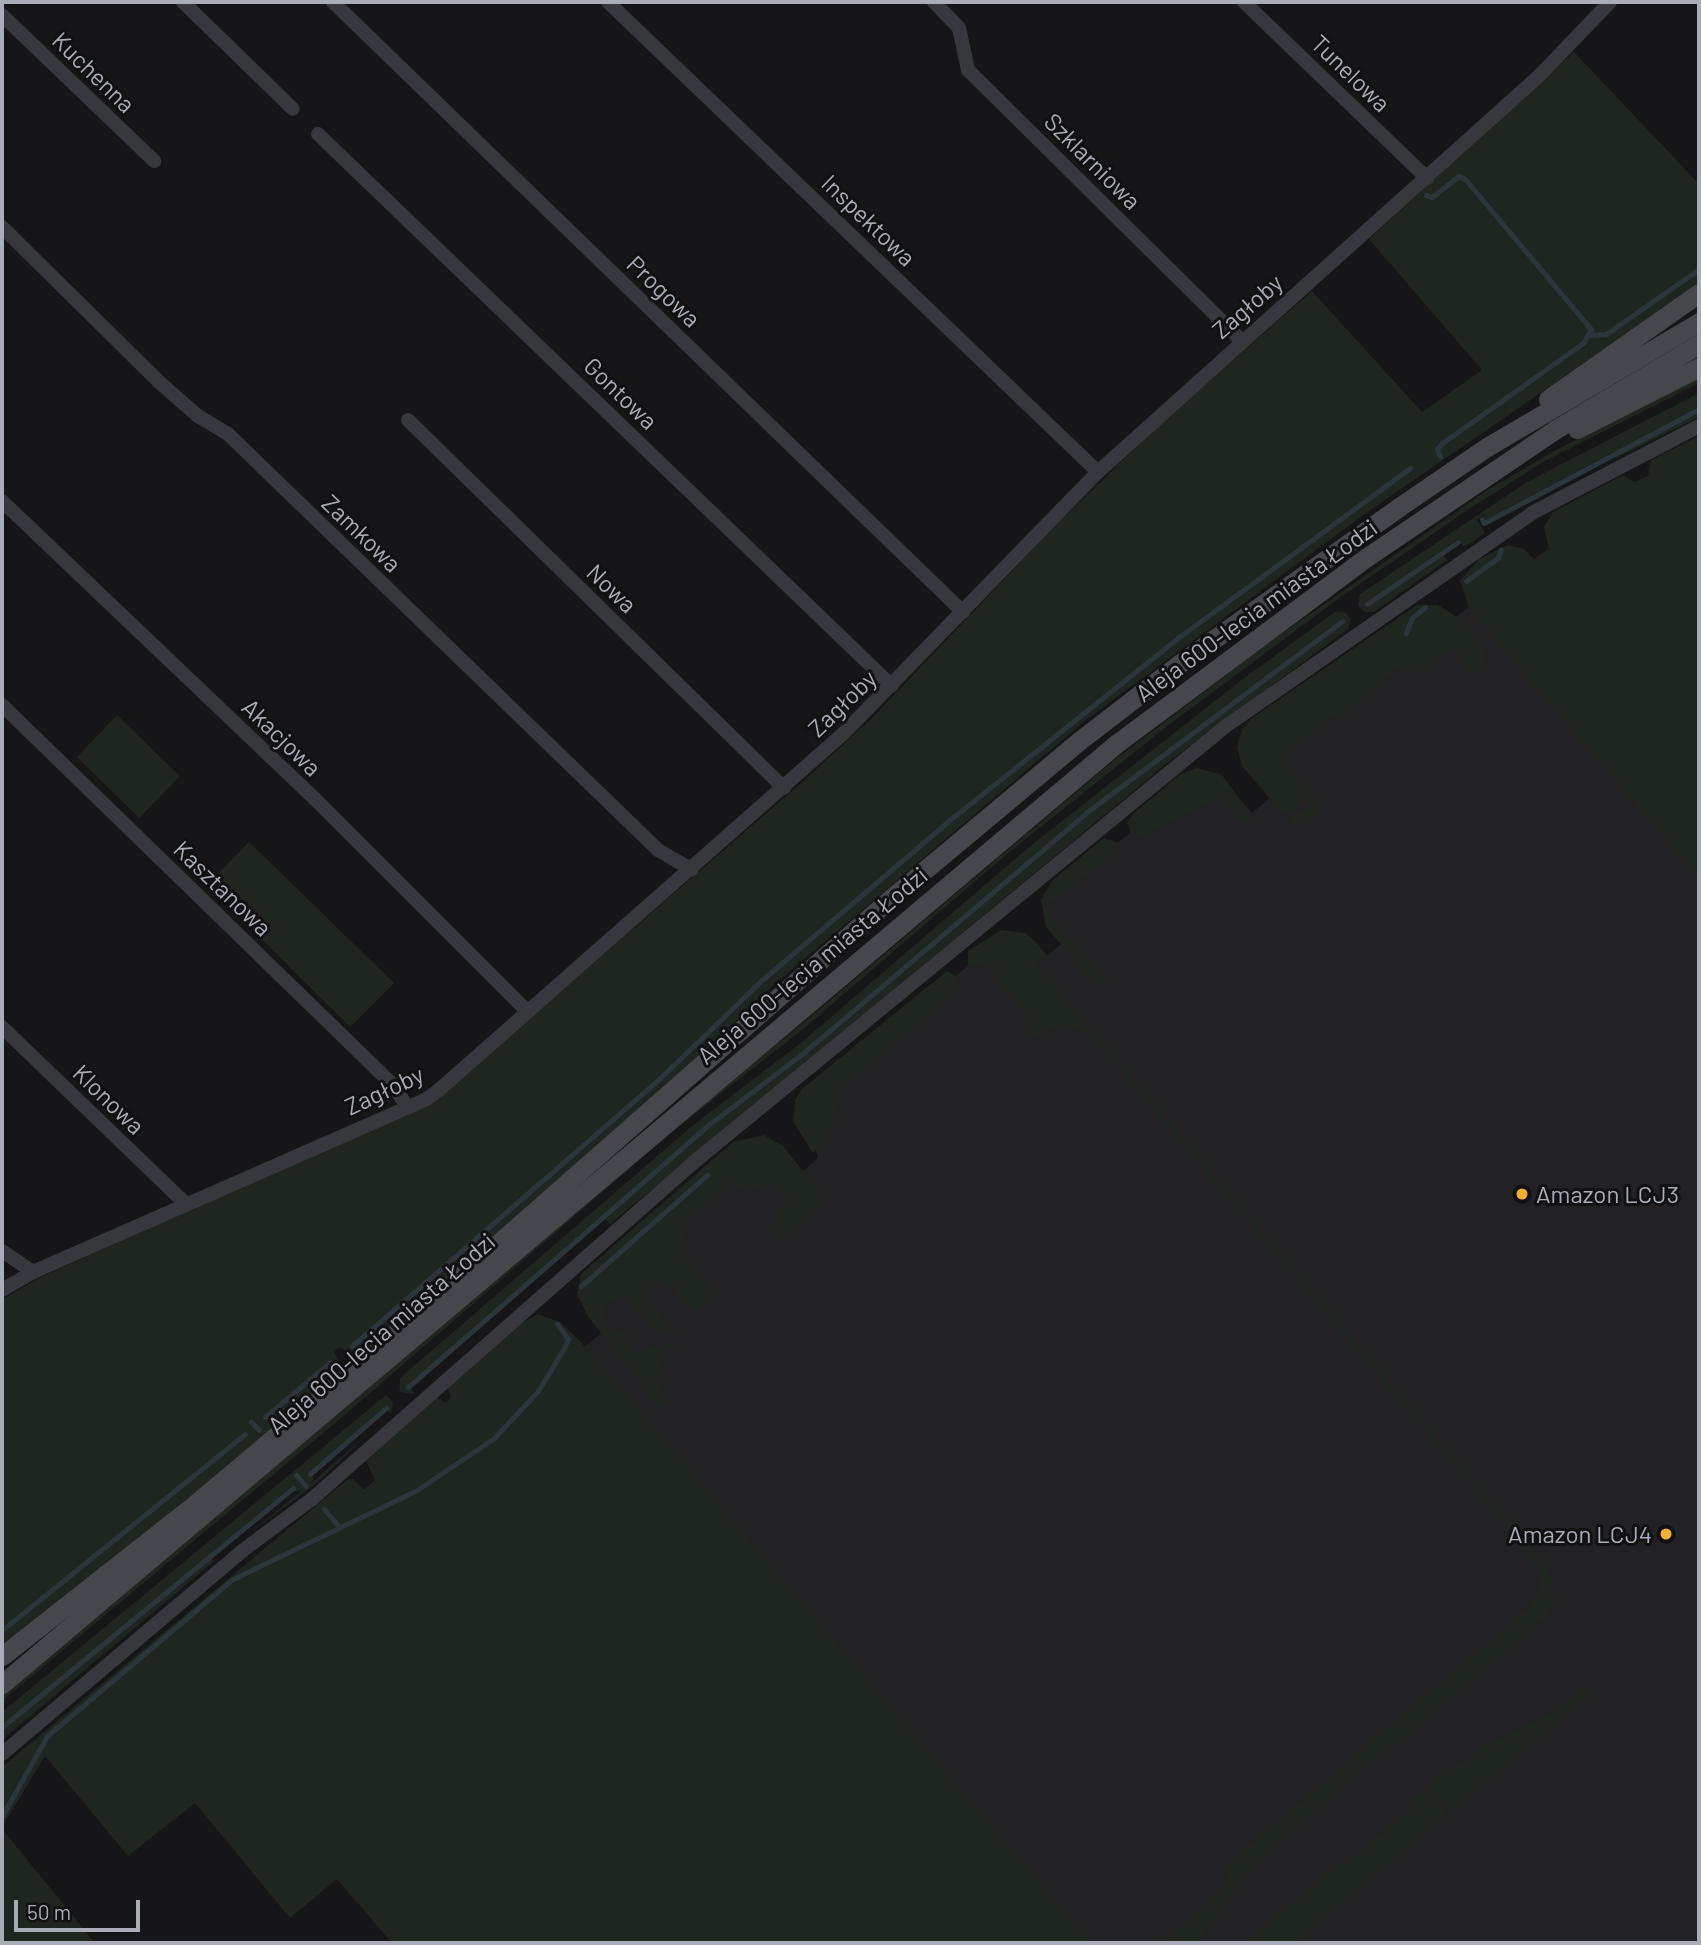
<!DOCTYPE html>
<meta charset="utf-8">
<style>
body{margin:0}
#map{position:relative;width:1701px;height:1945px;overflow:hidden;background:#161618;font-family:Barlow,sans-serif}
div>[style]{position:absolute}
.built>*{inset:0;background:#222225}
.green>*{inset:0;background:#1e261f}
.stream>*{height:5px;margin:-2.5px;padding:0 2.5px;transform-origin:2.5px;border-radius:2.5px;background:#2c353c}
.minor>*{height:14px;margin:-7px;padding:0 7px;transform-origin:7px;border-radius:7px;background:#37383d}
.secondary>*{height:19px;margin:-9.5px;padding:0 9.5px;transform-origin:9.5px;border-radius:9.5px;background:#45474d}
.dots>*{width:19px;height:19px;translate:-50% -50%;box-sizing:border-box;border:4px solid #111113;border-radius:50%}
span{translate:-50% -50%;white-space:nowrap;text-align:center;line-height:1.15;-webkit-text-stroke:6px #111113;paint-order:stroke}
.street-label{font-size:24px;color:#a8adb8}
.poi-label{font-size:24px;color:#a8adb8}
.left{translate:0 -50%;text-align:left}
.right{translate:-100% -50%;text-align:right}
.frame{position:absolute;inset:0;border:4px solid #a8adb8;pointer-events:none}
.scale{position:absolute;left:14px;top:1900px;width:126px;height:32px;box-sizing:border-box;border:4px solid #a8adb8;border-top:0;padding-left:9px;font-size:21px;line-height:24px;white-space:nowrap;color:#a8adb8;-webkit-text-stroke:5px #111113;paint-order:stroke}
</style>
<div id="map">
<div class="built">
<i style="clip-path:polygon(1477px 601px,1699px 853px,1699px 1943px,1076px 1943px,576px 1354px,606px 1329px,582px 1297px,724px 1154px,798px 1165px,803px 1171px,818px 1158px,806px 1116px,969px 964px,1036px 965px,1062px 943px,1043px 911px,1043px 902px,1130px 833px,1130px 822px,1227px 784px,1252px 813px,1271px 797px,1249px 772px)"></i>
</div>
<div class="green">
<i style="clip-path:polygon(1574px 52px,1699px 184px,1699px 284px,1366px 513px,1087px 719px,762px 995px,684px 1073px,356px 1359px,340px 1347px,334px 1352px,343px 1370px,208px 1485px,2px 1647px,2px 1300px,39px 1278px,438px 1098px,799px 785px,872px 718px,1057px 524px,1155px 429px,1312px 291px,1422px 412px,1482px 370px,1369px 239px)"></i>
<i style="clip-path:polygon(1699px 378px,1699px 383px,1545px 461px,1469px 509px,1338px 599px,1166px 727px,1007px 854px,802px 1030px,673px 1131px,340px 1419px,2px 1701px,2px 1695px,351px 1403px,653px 1141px,791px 1033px,1113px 761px,1267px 644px,1486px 491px,1550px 453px)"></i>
<i style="clip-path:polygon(1699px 393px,1699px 417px,1616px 458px,1613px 452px,1486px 520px,1483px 516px,1477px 520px,1485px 533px,1464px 547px,1459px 539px,1441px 551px,1447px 560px,1374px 612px,1365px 612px,1358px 606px,1360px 594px,1527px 482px)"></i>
<i style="clip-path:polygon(1699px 436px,1699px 879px,1469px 608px,1460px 581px,1479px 559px,1508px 545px,1524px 549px,1534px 559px,1549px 549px,1544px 527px,1553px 512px,1623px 475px,1634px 482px,1648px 476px,1651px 460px)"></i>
<i style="clip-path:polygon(1417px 605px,1438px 605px,1454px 615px,1484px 651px,1485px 666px,1477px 677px,1451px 648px,1421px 673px,1417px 669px,1407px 677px,1398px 667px,1338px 720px,1333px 715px,1280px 759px,1322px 808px,1297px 827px,1288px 819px,1311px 805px,1305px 799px,1285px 816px,1242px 766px,1237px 747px,1242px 730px,1252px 718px)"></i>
<i style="clip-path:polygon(1343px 611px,1351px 618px,1348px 629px,1171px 760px,610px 1224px,602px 1216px,408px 1386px,415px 1394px,399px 1392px,400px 1378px,692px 1126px,802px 1042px,1029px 847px,1244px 678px,1335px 612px)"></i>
<i style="clip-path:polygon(117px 715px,180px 776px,139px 818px,77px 757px)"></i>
<i style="clip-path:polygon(1197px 768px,1222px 775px,1251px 815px,1243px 822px,1222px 797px,1138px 838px,1132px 835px,1127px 823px,1132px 815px,1179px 775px)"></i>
<i style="clip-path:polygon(1104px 838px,1117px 842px,1119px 849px,1043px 908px,1107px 983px,1096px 985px,1046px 927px,1041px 900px,1052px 881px)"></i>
<i style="clip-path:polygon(249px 842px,394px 983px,350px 1027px,207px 885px)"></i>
<i style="clip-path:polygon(1001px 930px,1025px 933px,1035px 941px,1047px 956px,1036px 965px,1546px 1568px,1554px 1587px,1552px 1607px,1543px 1619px,1394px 1746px,1391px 1743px,1250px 1868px,1197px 1943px,1160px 1943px,1231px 1883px,1223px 1868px,1531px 1606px,1541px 1579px,1528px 1552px,1092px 1037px,1065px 1024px,1030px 1038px,1026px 1032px,1035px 1024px,985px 965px,968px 965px,968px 951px)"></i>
<i style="clip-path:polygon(947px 971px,957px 977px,959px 989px,833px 1095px,840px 1106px,832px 1116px,833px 1129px,826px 1135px,829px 1140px,813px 1153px,793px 1122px,795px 1100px,802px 1089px)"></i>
<i style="clip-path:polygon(764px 1135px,783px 1146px,815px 1186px,820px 1205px,781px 1239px,775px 1229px,778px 1209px,787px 1201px,771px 1181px,761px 1189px,748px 1186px,741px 1190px,732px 1181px,679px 1226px,686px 1236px,680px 1245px,682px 1254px,715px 1295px,695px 1312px,686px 1302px,676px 1310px,682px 1300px,663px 1277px,643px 1295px,670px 1327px,662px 1333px,639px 1313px,630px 1298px,617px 1297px,606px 1306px,605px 1320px,614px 1330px,624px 1331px,623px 1338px,639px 1355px,652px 1344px,659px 1351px,676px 1337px,659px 1365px,658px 1382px,668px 1404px,662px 1408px,589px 1318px,577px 1295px,581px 1274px,733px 1142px)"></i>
<i style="clip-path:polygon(538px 1314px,560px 1322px,580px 1341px,1090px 1943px,392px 1943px,337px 1879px,290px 1918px,195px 1803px,128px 1856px,45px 1756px,2px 1827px,2px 1767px,347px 1480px,353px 1479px,364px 1490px,375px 1480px,366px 1461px,437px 1398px,446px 1403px,451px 1397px,448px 1388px,519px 1325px)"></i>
<i style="clip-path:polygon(386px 1395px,393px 1402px,391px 1414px,384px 1407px,310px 1473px,314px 1478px,310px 1484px,369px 1433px,318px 1482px,249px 1534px,302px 1490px,296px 1492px,291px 1487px,209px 1555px,214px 1561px,2px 1740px,2px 1712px)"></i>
<i style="clip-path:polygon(1589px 1683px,1592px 1692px,1450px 1812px,1429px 1787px,1458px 1763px,1553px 1712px)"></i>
<i style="clip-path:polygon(1426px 1790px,1447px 1814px,1294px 1943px,1245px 1943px,1342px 1861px,1345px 1864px,1416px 1804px,1413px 1800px)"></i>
<i style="clip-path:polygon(2px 1829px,95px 1943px,2px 1943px)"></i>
</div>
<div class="stream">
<i style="left:1426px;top:195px;width:6px;rotate:18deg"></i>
<i style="left:1432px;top:197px;width:34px;rotate:-38deg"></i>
<i style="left:1459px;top:176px;width:7px;rotate:27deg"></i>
<i style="left:1465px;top:179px;width:196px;rotate:50deg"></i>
<i style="left:1591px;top:329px;width:16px;rotate:120deg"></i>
<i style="left:1583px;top:343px;width:174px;rotate:144.6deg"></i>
<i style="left:1441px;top:444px;width:6px;rotate:129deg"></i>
<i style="left:1437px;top:449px;width:8px;rotate:67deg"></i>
<i style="left:1591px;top:335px;width:15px;rotate:-4deg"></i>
<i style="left:1606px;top:334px;width:113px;rotate:-35deg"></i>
<i style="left:1482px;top:519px;width:4px;rotate:63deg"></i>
<i style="left:1484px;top:523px;width:243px;rotate:-27.9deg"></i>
<i style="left:1466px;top:581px;width:39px;rotate:-36deg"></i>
<i style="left:1498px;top:558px;width:9px;rotate:-72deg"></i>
<i style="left:1367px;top:604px;width:110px;rotate:-34.3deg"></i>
<i style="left:1406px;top:633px;width:16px;rotate:-68deg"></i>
<i style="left:1412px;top:618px;width:17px;rotate:-40deg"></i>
<i style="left:581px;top:1286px;width:168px;rotate:-41.4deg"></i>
<i style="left:352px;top:1346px;width:407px;rotate:-41deg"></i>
<i style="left:659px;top:1079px;width:144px;rotate:-43.9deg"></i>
<i style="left:763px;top:979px;width:253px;rotate:-40.4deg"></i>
<i style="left:956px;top:815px;width:280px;rotate:-38.6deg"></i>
<i style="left:1175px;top:640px;width:291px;rotate:-36.2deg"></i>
<i style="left:408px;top:1387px;width:402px;rotate:-41.1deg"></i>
<i style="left:711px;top:1123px;width:114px;rotate:-37.2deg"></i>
<i style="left:802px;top:1054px;width:374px;rotate:-40.3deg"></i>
<i style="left:1087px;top:812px;width:319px;rotate:-36.8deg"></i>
<i style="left:265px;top:1417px;width:85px;rotate:-40.2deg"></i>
<i style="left:251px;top:1422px;width:11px;rotate:45deg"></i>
<i style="left:310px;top:1474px;width:101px;rotate:-41deg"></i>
<i style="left:296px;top:1475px;width:15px;rotate:48deg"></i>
<i style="left:324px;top:1509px;width:23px;rotate:50deg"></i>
<i style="left:2px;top:1630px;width:312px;rotate:-38.9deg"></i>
<i style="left:2px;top:1727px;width:377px;rotate:-39.4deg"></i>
<i style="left:2px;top:1816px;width:92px;rotate:-60.6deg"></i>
<i style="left:47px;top:1736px;width:243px;rotate:-40.2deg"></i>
<i style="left:233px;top:1579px;width:204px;rotate:-25.8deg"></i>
<i style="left:417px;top:1490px;width:93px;rotate:-34deg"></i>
<i style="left:494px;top:1438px;width:64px;rotate:-46.9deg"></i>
<i style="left:538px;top:1391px;width:52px;rotate:-59deg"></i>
<i style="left:565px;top:1346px;width:8px;rotate:-67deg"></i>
<i style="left:568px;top:1339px;width:19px;rotate:-126deg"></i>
</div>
<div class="minor">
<i style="left:183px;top:2px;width:153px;rotate:44.2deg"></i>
<i style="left:333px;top:2px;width:877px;rotate:44.08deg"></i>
<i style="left:608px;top:2px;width:679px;rotate:43.81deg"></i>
<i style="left:934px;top:2px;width:36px;rotate:46deg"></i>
<i style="left:959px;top:28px;width:43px;rotate:77.9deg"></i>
<i style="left:968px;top:70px;width:385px;rotate:44.7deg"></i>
<i style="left:1244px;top:2px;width:254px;rotate:43.9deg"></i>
<i style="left:2px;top:15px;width:211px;rotate:43.8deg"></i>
<i style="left:318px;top:134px;width:796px;rotate:43.88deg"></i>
<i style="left:2px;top:227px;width:219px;rotate:44.6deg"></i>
<i style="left:158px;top:381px;width:53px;rotate:41.2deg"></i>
<i style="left:198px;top:416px;width:35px;rotate:31deg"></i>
<i style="left:228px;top:434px;width:598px;rotate:44.05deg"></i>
<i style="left:658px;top:850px;width:39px;rotate:30deg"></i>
<i style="left:408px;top:420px;width:526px;rotate:44.38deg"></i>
<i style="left:2px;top:501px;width:432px;rotate:43.6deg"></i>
<i style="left:315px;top:799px;width:300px;rotate:45deg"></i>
<i style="left:2px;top:705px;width:547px;rotate:44.18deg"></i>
<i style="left:394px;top:1086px;width:25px;rotate:58deg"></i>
<i style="left:2px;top:1027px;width:254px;rotate:43.9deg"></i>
<i style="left:2px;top:1251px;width:37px;rotate:34deg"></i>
<i style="left:2px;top:1290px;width:36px;rotate:-30deg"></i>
<i style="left:33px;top:1272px;width:430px;rotate:-23.7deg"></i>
<i style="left:427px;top:1099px;width:16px;rotate:-38deg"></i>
<i style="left:440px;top:1089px;width:538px;rotate:-41.39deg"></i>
<i style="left:844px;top:733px;width:364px;rotate:-45.8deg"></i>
<i style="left:1098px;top:472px;width:594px;rotate:-41.93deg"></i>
<i style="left:1540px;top:75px;width:101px;rotate:-46.2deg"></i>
<i style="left:2px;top:1754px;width:314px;rotate:-40.2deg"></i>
<i style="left:242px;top:1551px;width:87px;rotate:-36.6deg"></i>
<i style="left:312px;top:1499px;width:508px;rotate:-41.41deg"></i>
<i style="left:693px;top:1163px;width:689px;rotate:-39.35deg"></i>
<i style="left:1226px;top:726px;width:373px;rotate:-34.8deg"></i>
<i style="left:1532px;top:513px;width:188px;rotate:-27.5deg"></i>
</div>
<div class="secondary">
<i style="left:1548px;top:399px;width:184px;rotate:-35.1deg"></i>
<i style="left:1577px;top:429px;width:137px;rotate:-26.9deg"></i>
<i style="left:2px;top:1656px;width:246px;rotate:-38.2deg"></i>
<i style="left:195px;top:1504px;width:208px;rotate:-40.1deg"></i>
<i style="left:354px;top:1370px;width:714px;rotate:-41.31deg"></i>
<i style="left:890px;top:899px;width:246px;rotate:-39.9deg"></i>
<i style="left:1079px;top:741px;width:126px;rotate:-37.6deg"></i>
<i style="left:1179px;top:664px;width:270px;rotate:-35.5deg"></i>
<i style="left:1399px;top:507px;width:107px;rotate:-34.3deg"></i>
<i style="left:1487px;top:447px;width:246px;rotate:-30.5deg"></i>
<i style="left:2px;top:1684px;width:1458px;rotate:-40.16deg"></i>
<i style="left:1116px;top:744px;width:313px;rotate:-36.7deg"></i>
<i style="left:1367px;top:557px;width:228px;rotate:-34.1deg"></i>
<i style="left:1556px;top:429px;width:166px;rotate:-30.7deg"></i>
</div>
<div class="dots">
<i style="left:1522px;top:1194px;background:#f2b134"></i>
<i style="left:1666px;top:1534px;background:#f2b134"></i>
</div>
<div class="street-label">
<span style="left:94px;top:72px;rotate:44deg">Kuchenna</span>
<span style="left:1351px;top:73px;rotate:44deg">Tunelowa</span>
<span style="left:1093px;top:161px;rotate:45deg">Szklarniowa</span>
<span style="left:869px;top:220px;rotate:44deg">Inspektowa</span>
<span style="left:664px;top:291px;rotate:44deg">Progowa</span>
<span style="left:1247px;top:306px;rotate:-41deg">Zagłoby</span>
<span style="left:621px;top:393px;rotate:44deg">Gontowa</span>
<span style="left:362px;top:533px;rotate:44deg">Zamkowa</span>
<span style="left:612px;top:588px;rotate:44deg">Nowa</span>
<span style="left:1256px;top:610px;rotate:-36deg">Aleja 600-lecia miasta Łodzi</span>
<span style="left:842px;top:703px;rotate:-44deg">Zagłoby</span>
<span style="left:282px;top:737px;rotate:44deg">Akacjowa</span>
<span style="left:223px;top:888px;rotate:44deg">Kasztanowa</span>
<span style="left:812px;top:965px;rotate:-40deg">Aleja 600-lecia miasta Łodzi</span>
<span style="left:384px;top:1090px;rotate:-25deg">Zagłoby</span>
<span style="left:109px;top:1099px;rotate:44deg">Klonowa</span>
<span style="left:381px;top:1333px;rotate:-41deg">Aleja 600-lecia miasta Łodzi</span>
</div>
<div class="poi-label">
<span class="left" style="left:1536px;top:1194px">Amazon LCJ3</span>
<span class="right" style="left:1652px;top:1534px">Amazon LCJ4</span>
</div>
<div class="frame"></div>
<div class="scale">50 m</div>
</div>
